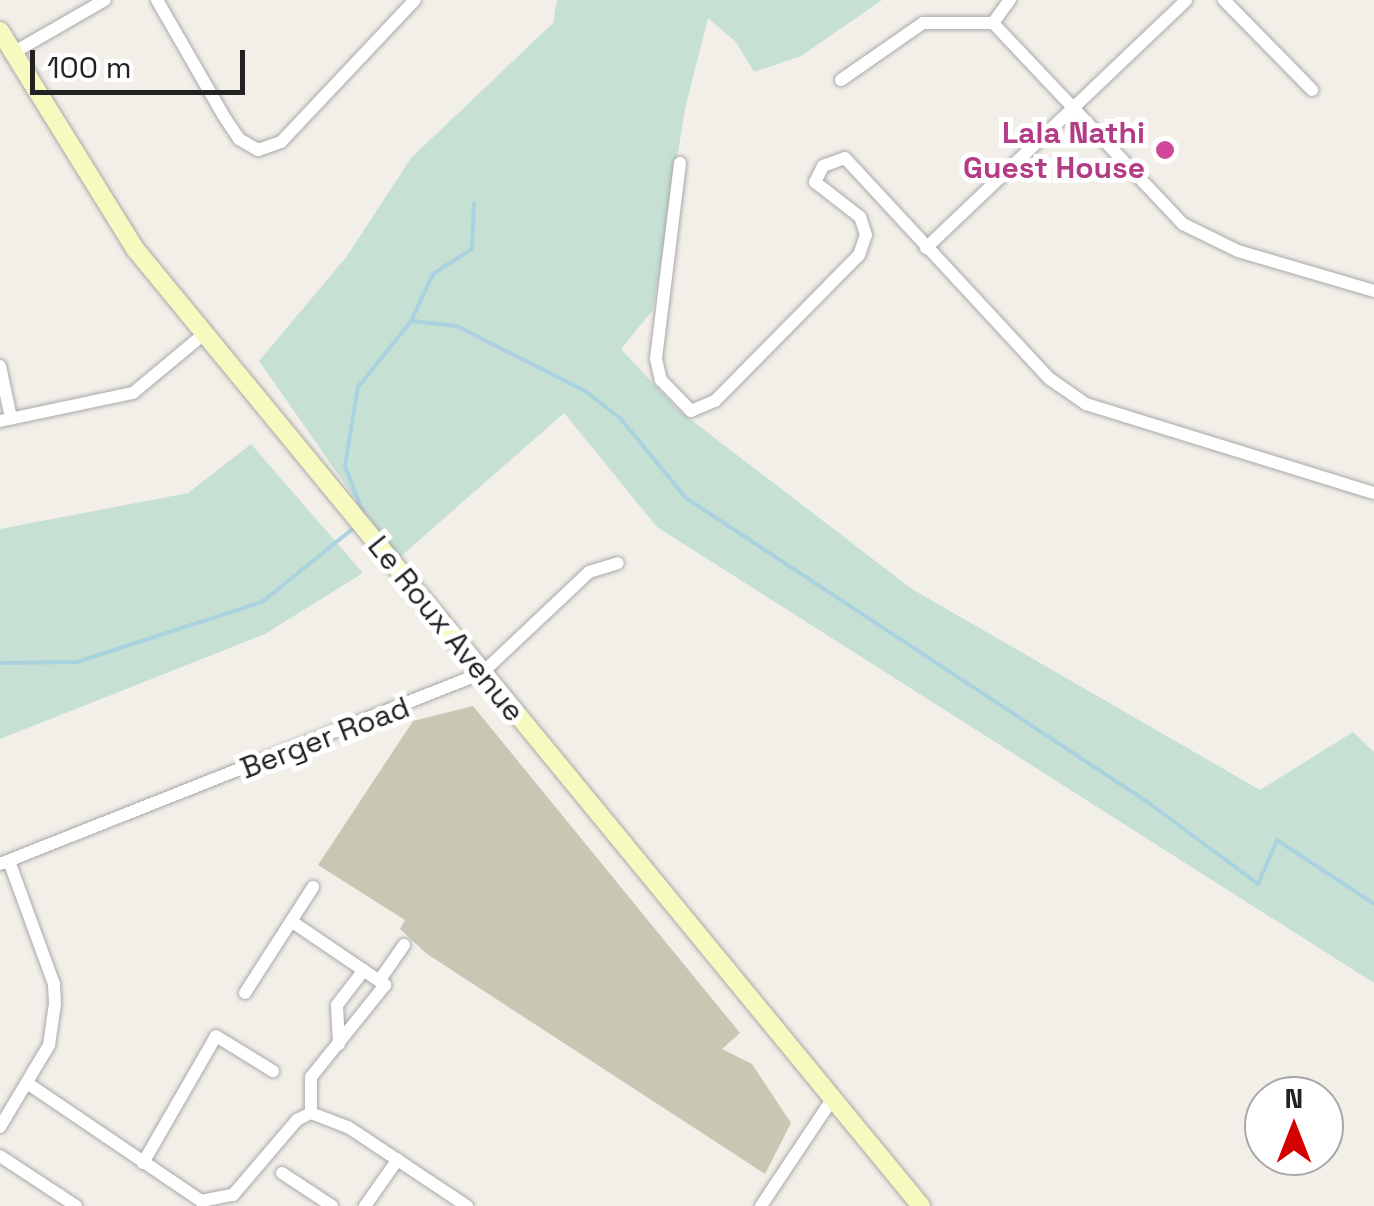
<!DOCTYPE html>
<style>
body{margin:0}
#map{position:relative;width:1374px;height:1206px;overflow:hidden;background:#f2efe9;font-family:"Space Grotesk",sans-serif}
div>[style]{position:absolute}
.construction>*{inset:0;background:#c7c7b4}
.wetland>*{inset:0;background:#c6e0d4}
.stream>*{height:4px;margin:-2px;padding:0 2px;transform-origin:2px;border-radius:2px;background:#aad3df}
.roads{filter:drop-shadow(0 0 2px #a9a9a9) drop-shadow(0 0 2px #a9a9a9)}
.minor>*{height:12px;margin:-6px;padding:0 6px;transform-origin:6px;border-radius:6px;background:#fff}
.secondary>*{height:18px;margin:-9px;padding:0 9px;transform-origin:9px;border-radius:9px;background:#f7fabf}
.dots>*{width:28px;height:28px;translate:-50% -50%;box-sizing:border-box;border:5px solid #fff;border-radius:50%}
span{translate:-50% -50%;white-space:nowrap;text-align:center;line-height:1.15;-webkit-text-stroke:10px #fff;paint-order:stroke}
.hotel-label{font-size:30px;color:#b23c85;font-weight:700}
.right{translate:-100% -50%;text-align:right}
.street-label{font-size:30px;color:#222}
.north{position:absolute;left:1244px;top:1076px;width:100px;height:100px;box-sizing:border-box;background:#fff;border:2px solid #a7a7a7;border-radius:50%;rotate:0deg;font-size:28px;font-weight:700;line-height:40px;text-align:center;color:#222}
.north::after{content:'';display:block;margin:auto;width:35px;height:45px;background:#d40000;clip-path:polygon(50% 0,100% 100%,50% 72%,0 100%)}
.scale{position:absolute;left:30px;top:50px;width:215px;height:45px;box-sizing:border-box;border:5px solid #222;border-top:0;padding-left:12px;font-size:30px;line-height:35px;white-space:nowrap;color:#222;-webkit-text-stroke:8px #fff;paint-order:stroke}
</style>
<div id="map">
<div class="construction">
<i style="clip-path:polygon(473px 706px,740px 1033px,722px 1049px,752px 1064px,791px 1123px,765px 1174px,427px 954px,400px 929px,405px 920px,318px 865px,413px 721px)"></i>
</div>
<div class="wetland">
<i style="clip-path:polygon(557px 0,882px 0,801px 56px,754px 72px,736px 42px,708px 18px,685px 109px,653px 310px,621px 349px,677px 409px,912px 589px,1260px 790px,1353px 732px,1374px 752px,1374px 983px,657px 527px,564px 413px,400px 557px,377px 530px,259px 361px,347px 256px,411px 158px,553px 23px)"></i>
<i style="clip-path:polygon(251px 444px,363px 573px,265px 634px,0 739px,0 529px,188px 493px)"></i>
</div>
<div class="stream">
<i style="left:411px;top:321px;width:52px;rotate:-64.9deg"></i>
<i style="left:433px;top:274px;width:46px;rotate:-32.7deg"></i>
<i style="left:472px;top:249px;width:46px;rotate:-87.5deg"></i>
<i style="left:365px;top:518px;width:56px;rotate:-111deg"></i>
<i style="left:345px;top:466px;width:80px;rotate:-80.7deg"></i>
<i style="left:358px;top:387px;width:85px;rotate:-51.2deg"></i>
<i style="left:411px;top:321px;width:46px;rotate:6.2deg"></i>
<i style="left:457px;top:326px;width:144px;rotate:26.9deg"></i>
<i style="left:585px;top:391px;width:46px;rotate:37.9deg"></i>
<i style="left:621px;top:419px;width:102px;rotate:50.6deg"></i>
<i style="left:686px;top:498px;width:551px;rotate:33.37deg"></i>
<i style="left:1146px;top:801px;width:139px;rotate:36.5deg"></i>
<i style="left:1258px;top:884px;width:48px;rotate:-66.6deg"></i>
<i style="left:1277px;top:840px;width:116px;rotate:33.4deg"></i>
<i style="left:0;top:663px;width:77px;rotate:-0.7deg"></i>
<i style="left:77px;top:662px;width:194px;rotate:-18deg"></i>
<i style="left:262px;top:602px;width:119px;rotate:-38.9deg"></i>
</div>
<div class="roads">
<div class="minor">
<i style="left:157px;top:0;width:133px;rotate:60.1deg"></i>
<i style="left:223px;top:115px;width:29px;rotate:56deg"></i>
<i style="left:239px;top:139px;width:22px;rotate:30deg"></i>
<i style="left:258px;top:150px;width:24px;rotate:-19deg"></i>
<i style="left:281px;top:142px;width:195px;rotate:-46.7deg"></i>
<i style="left:1224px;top:0;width:126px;rotate:45.6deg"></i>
<i style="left:993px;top:23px;width:277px;rotate:46.6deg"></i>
<i style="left:1183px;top:224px;width:61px;rotate:26.1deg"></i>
<i style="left:1238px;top:251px;width:142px;rotate:16.4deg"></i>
<i style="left:993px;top:23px;width:29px;rotate:-54deg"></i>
<i style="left:11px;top:54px;width:108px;rotate:-29.9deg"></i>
<i style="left:841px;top:80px;width:100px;rotate:-34.8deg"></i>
<i style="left:923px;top:23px;width:70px"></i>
<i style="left:680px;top:163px;width:197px;rotate:97deg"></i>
<i style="left:656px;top:359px;width:22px;rotate:77deg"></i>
<i style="left:661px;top:380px;width:43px;rotate:45.9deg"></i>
<i style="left:691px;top:411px;width:26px;rotate:-23deg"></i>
<i style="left:715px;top:401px;width:205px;rotate:-45.4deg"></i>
<i style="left:859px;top:255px;width:21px;rotate:-71deg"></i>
<i style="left:866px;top:235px;width:19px;rotate:-108deg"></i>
<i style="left:860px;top:217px;width:57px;rotate:-142.1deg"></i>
<i style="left:815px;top:182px;width:18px;rotate:-63deg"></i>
<i style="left:823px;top:166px;width:23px;rotate:-20deg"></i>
<i style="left:845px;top:158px;width:301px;rotate:47.2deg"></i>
<i style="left:1050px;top:379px;width:44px;rotate:34.8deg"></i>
<i style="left:1086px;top:404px;width:301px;rotate:17.2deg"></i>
<i style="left:926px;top:248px;width:359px;rotate:-43.6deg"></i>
<i style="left:0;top:366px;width:53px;rotate:78.1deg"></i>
<i style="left:0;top:421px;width:136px;rotate:-11.9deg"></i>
<i style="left:133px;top:393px;width:92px;rotate:-39.7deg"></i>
<i style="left:0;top:864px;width:518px;rotate:-21.62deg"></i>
<i style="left:482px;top:673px;width:147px;rotate:-43.3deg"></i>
<i style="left:589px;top:572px;width:30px;rotate:-17deg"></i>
<i style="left:291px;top:921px;width:114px;rotate:34.2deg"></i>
<i style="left:385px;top:985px;width:118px;rotate:128.8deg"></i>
<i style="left:311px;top:1077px;width:36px;rotate:90deg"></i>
<i style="left:379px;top:981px;width:44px;rotate:-55.2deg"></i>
<i style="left:245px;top:993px;width:126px;rotate:-57.3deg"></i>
<i style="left:339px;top:1044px;width:39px;rotate:-93deg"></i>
<i style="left:337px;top:1005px;width:44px;rotate:-52.4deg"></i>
<i style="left:27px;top:1083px;width:210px;rotate:34.1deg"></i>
<i style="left:201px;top:1201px;width:33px;rotate:-11deg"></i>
<i style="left:233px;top:1195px;width:99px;rotate:-49.5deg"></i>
<i style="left:297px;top:1120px;width:16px;rotate:-27deg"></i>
<i style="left:311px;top:1113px;width:40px;rotate:21deg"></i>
<i style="left:348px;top:1127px;width:143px;rotate:33.6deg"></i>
<i style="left:0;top:1127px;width:96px;rotate:-59.1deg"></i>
<i style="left:49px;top:1045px;width:41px;rotate:-81.7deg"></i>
<i style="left:55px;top:1004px;width:20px;rotate:-93deg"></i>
<i style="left:54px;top:984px;width:131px;rotate:-110.1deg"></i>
<i style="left:0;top:1156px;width:91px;rotate:33.3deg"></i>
<i style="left:143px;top:1163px;width:146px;rotate:-60.1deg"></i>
<i style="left:216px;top:1036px;width:67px;rotate:31.6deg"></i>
<i style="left:282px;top:1173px;width:60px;rotate:33.4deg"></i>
<i style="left:365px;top:1206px;width:57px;rotate:-54.9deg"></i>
<i style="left:761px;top:1206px;width:130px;rotate:-56.3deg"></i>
</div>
<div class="secondary">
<i style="left:0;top:31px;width:258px;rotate:58.2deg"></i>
<i style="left:136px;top:250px;width:1237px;rotate:50.61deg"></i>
</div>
</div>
<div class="dots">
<i style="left:1165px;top:150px;background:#d1479c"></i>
</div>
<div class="hotel-label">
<span class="right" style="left:1145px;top:150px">Lala Nathi<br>Guest House</span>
</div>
<div class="street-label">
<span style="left:446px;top:629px;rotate:51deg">Le Roux Avenue</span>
<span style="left:325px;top:738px;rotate:-21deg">Berger Road</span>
</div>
<div class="north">N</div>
<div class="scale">100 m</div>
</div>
